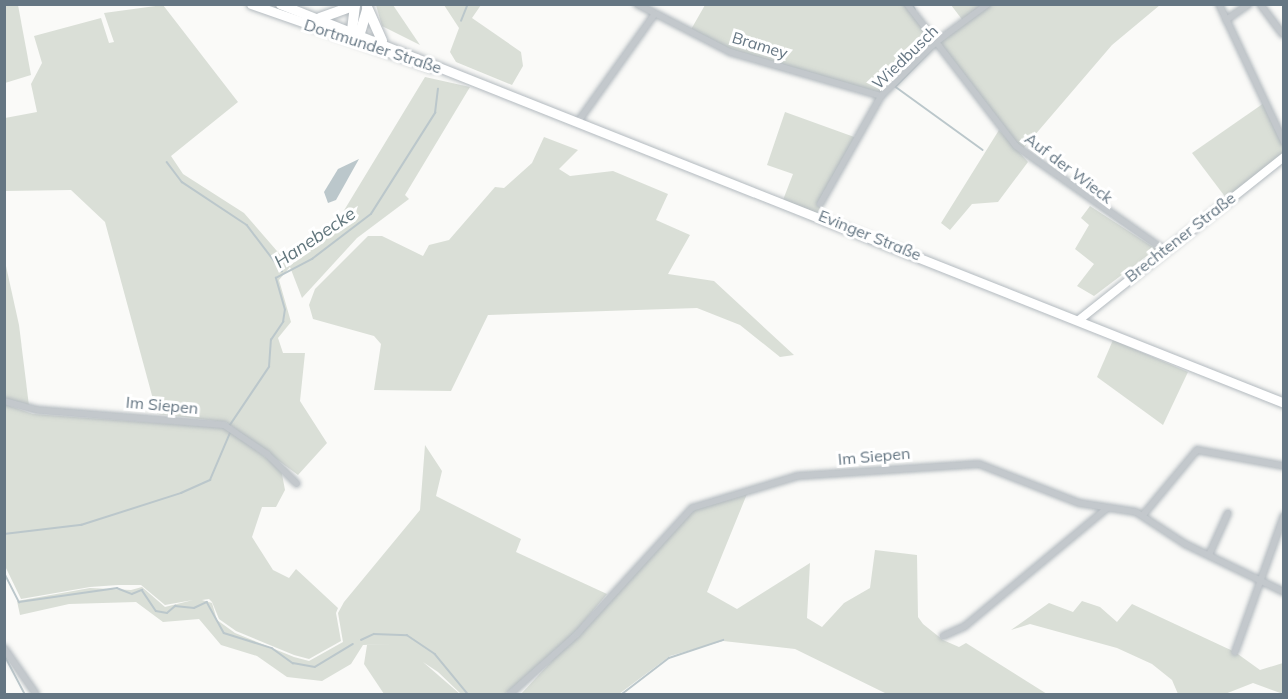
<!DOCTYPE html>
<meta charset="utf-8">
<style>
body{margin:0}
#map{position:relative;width:1288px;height:699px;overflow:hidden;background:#fafaf8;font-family:Mulish,sans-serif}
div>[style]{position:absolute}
.green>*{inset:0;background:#dadfd7}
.water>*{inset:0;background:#bbc7cb}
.stream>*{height:1.5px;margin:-0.75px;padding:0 0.75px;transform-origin:0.75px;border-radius:0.75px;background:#bbc7cb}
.roads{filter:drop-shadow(0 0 2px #b3babf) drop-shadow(0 0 2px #b3babf)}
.street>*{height:6px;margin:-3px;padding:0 3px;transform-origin:3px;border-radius:3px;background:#c3c8cc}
.secondary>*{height:8px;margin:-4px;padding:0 4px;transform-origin:4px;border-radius:4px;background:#fff}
.primary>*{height:9px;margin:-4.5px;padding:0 4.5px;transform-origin:4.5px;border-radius:4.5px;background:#fff}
.highway>*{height:10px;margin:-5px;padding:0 5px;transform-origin:5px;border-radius:5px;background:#fff}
span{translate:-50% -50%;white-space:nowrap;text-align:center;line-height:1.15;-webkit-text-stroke:6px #fff;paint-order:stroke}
.street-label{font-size:16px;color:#657683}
.water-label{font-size:18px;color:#60757c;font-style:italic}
.frame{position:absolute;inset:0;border:6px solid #657683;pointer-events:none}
</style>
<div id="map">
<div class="green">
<i style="clip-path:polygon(5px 4px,18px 5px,31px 75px,5px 83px)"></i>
<i style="clip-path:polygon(163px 5px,238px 102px,171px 156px,183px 174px,244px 213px,290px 266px,337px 222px,425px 77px,470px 87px,405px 195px,409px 199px,357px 238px,302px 298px,290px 267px,279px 280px,291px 322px,278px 338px,283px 353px,305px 353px,300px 401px,327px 443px,298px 475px,226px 422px,157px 414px,105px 222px,71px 190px,5px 191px,5px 118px,37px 112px,31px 84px,42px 63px,34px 36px,101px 18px,109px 43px,114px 42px,104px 13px)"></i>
<i style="clip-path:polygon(376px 5px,393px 5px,420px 45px,382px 26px)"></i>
<i style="clip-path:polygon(444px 5px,481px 5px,472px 18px,521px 52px,523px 66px,512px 85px,456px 62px,450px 52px,459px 28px)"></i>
<i style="clip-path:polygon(705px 5px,916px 5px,911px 8px,936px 42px,964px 22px,951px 5px,1160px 5px,1112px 45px,1022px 150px,936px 42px,881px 96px,730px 52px,689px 33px)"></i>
<i style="clip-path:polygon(1264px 103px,1283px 142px,1283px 156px,1226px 198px,1192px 153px)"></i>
<i style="clip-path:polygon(785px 112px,857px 138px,817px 213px,783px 200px,793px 174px,767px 165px)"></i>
<i style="clip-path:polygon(999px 130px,1028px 162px,998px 202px,972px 204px,950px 230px,941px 223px)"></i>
<i style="clip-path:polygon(544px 137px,578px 150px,559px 169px,570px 176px,613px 171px,668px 194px,656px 220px,690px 235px,668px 274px,714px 281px,794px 355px,780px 357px,740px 325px,697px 308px,488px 315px,451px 391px,374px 390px,381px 344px,374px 336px,313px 319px,309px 305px,315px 289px,368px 236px,382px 236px,423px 256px,429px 245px,449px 240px,495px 187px,504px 188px,532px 163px)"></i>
<i style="clip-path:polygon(1090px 206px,1156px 249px,1094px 296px,1077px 286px,1094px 264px,1075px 249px,1089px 225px,1081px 218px)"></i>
<i style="clip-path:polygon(4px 257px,19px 325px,29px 406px,5px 399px)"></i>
<i style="clip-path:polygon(1113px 340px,1188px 372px,1163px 425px,1097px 377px)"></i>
<i style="clip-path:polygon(4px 404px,33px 414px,226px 428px,281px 469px,285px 490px,276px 507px,262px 507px,252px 537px,273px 570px,289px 578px,296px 569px,338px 608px,336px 613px,341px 641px,309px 659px,294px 655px,236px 631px,219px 619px,212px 602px,209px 599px,202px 600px,212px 603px,217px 620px,235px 633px,294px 657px,309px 661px,343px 642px,338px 613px,344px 602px,420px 510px,425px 445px,442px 471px,436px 496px,521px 539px,516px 552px,607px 594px,573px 635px,505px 694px,461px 694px,438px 672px,423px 662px,460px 694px,384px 694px,364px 664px,367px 645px,395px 644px,363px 645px,351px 664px,322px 681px,287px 677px,257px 656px,221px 645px,199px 619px,163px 622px,136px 602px,69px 604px,20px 615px,17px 601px,90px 588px,131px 590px,142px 587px,165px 607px,193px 600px,165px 605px,141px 585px,118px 585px,90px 587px,21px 599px,5px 566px)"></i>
<i style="clip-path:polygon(749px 489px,707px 592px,737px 609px,810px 563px,807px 618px,822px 627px,844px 603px,870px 588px,875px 550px,917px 555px,918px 617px,923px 624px,943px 640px,959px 647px,966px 643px,1047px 694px,887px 694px,795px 649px,723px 641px,670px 656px,619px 694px,521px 694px,692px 510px)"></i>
<i style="clip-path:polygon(1082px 601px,1100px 607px,1117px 622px,1132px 604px,1235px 652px,1260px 670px,1283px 663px,1283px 694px,1253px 683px,1225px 694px,1178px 694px,1172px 680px,1152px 664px,1117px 648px,1030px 624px,1011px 630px,1049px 603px,1073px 612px)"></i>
</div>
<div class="water">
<i style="clip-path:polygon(359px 159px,336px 200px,328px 203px,324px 192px,338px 169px)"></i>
</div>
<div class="stream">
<i style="left:912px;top:4px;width:6px;rotate:59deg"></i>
<i style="left:461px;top:21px;width:18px;rotate:-68deg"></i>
<i style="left:935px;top:47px;width:56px;rotate:134.3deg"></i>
<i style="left:896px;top:87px;width:107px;rotate:35.9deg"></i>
<i style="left:167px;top:162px;width:25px;rotate:53deg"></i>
<i style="left:182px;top:182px;width:78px;rotate:33.5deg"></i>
<i style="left:247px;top:225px;width:58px;rotate:52.7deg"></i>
<i style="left:230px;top:425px;width:70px;rotate:-56.1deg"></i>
<i style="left:269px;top:367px;width:27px;rotate:-86deg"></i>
<i style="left:271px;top:340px;width:22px;rotate:-56deg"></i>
<i style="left:283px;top:322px;width:12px;rotate:-81deg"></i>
<i style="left:285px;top:310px;width:33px;rotate:-106deg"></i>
<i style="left:276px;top:278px;width:41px;rotate:-27.8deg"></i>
<i style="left:312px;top:259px;width:74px;rotate:-37.3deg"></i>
<i style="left:371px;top:214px;width:120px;rotate:-57.6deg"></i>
<i style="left:435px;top:113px;width:24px;rotate:-83deg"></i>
<i style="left:4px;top:534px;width:78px;rotate:-6.7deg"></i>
<i style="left:81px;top:525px;width:105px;rotate:-17.7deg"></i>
<i style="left:181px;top:493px;width:32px;rotate:-24deg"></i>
<i style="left:210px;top:480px;width:51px;rotate:-66.9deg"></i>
<i style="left:4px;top:572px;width:34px;rotate:63deg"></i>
<i style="left:19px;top:602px;width:99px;rotate:-8.1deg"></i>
<i style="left:117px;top:588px;width:16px;rotate:22deg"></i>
<i style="left:132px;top:594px;width:11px;rotate:-22deg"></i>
<i style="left:142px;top:590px;width:25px;rotate:56deg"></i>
<i style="left:156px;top:611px;width:11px;rotate:10deg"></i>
<i style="left:167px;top:613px;width:11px;rotate:-41deg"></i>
<i style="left:175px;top:606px;width:19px;rotate:6deg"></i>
<i style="left:194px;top:608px;width:14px;rotate:-25deg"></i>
<i style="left:207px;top:602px;width:35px;rotate:61deg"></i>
<i style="left:224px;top:633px;width:50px;rotate:17.4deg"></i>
<i style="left:272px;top:648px;width:26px;rotate:36deg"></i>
<i style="left:293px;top:663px;width:22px;rotate:10deg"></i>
<i style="left:315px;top:667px;width:44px;rotate:-31.2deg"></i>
<i style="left:361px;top:640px;width:14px;rotate:-25deg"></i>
<i style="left:374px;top:634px;width:33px;rotate:2deg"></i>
<i style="left:407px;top:635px;width:34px;rotate:34deg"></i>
<i style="left:435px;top:654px;width:52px;rotate:50.5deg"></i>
<i style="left:4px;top:654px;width:45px;rotate:62.3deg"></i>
<i style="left:622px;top:694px;width:59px;rotate:-37.5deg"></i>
<i style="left:669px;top:658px;width:57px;rotate:-18.4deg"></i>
</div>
<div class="roads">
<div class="street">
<i style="left:637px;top:4px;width:105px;rotate:27.3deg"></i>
<i style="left:730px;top:52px;width:157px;rotate:16.2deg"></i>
<i style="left:907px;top:4px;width:179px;rotate:52.5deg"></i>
<i style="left:1016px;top:146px;width:181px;rotate:35.1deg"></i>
<i style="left:1219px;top:4px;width:153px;rotate:64.8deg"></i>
<i style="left:1260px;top:4px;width:38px;rotate:53deg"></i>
<i style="left:1226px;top:20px;width:28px;rotate:-35deg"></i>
<i style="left:580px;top:119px;width:128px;rotate:-54.6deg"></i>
<i style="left:820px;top:204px;width:124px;rotate:-60.5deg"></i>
<i style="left:881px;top:96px;width:77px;rotate:-44.5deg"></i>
<i style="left:936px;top:42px;width:64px;rotate:-36.2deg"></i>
<i style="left:4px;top:401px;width:34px;rotate:15deg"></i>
<i style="left:37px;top:410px;width:188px;rotate:4.6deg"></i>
<i style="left:224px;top:425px;width:52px;rotate:34deg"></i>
<i style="left:267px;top:454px;width:42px;rotate:45deg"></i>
<i style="left:1143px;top:515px;width:85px;rotate:-50.3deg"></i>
<i style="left:1197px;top:450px;width:88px;rotate:10.4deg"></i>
<i style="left:1209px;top:555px;width:46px;rotate:-65.7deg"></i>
<i style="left:943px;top:636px;width:24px;rotate:-24deg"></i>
<i style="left:965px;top:626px;width:185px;rotate:-39.7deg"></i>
<i style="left:4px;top:648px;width:56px;rotate:55.2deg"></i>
<i style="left:1235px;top:652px;width:145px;rotate:-70.3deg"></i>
<i style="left:510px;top:694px;width:90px;rotate:-41.8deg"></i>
<i style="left:577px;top:634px;width:171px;rotate:-47.6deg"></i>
<i style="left:692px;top:508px;width:110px;rotate:-16.9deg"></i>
<i style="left:797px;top:476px;width:182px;rotate:-3.8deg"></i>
<i style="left:979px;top:464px;width:107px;rotate:21.3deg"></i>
<i style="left:1079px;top:503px;width:58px;rotate:9deg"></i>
<i style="left:1136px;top:512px;width:59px;rotate:33.1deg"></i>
<i style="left:1185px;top:544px;width:110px;rotate:25.9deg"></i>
</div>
<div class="secondary">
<i style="left:1079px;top:320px;width:262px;rotate:-38.5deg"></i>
</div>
<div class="primary">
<i style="left:251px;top:4px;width:192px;rotate:19.2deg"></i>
<i style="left:280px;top:4px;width:1080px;rotate:21.67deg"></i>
</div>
<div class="highway">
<i style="left:367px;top:7px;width:37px;rotate:66deg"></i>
<i style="left:320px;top:18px;width:37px;rotate:-20deg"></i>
<i style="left:352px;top:30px;width:26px;rotate:-83deg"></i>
<i style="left:360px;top:33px;width:24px;rotate:-73deg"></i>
</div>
</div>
<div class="street-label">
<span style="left:760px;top:45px;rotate:17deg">Bramey</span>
<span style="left:373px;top:46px;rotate:18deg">Dortmunder Straße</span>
<span style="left:905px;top:57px;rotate:-44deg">Wiedbusch</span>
<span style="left:1069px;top:168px;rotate:37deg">Auf der Wieck</span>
<span style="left:870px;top:235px;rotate:22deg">Evinger Straße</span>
<span style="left:1180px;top:237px;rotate:-38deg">Brechtener Straße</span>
<span style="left:162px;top:405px;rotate:5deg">Im Siepen</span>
<span style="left:874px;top:456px;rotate:-5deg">Im Siepen</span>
</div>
<div class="water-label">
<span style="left:315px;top:238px;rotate:-34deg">Hanebecke</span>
</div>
<div class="frame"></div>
</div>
